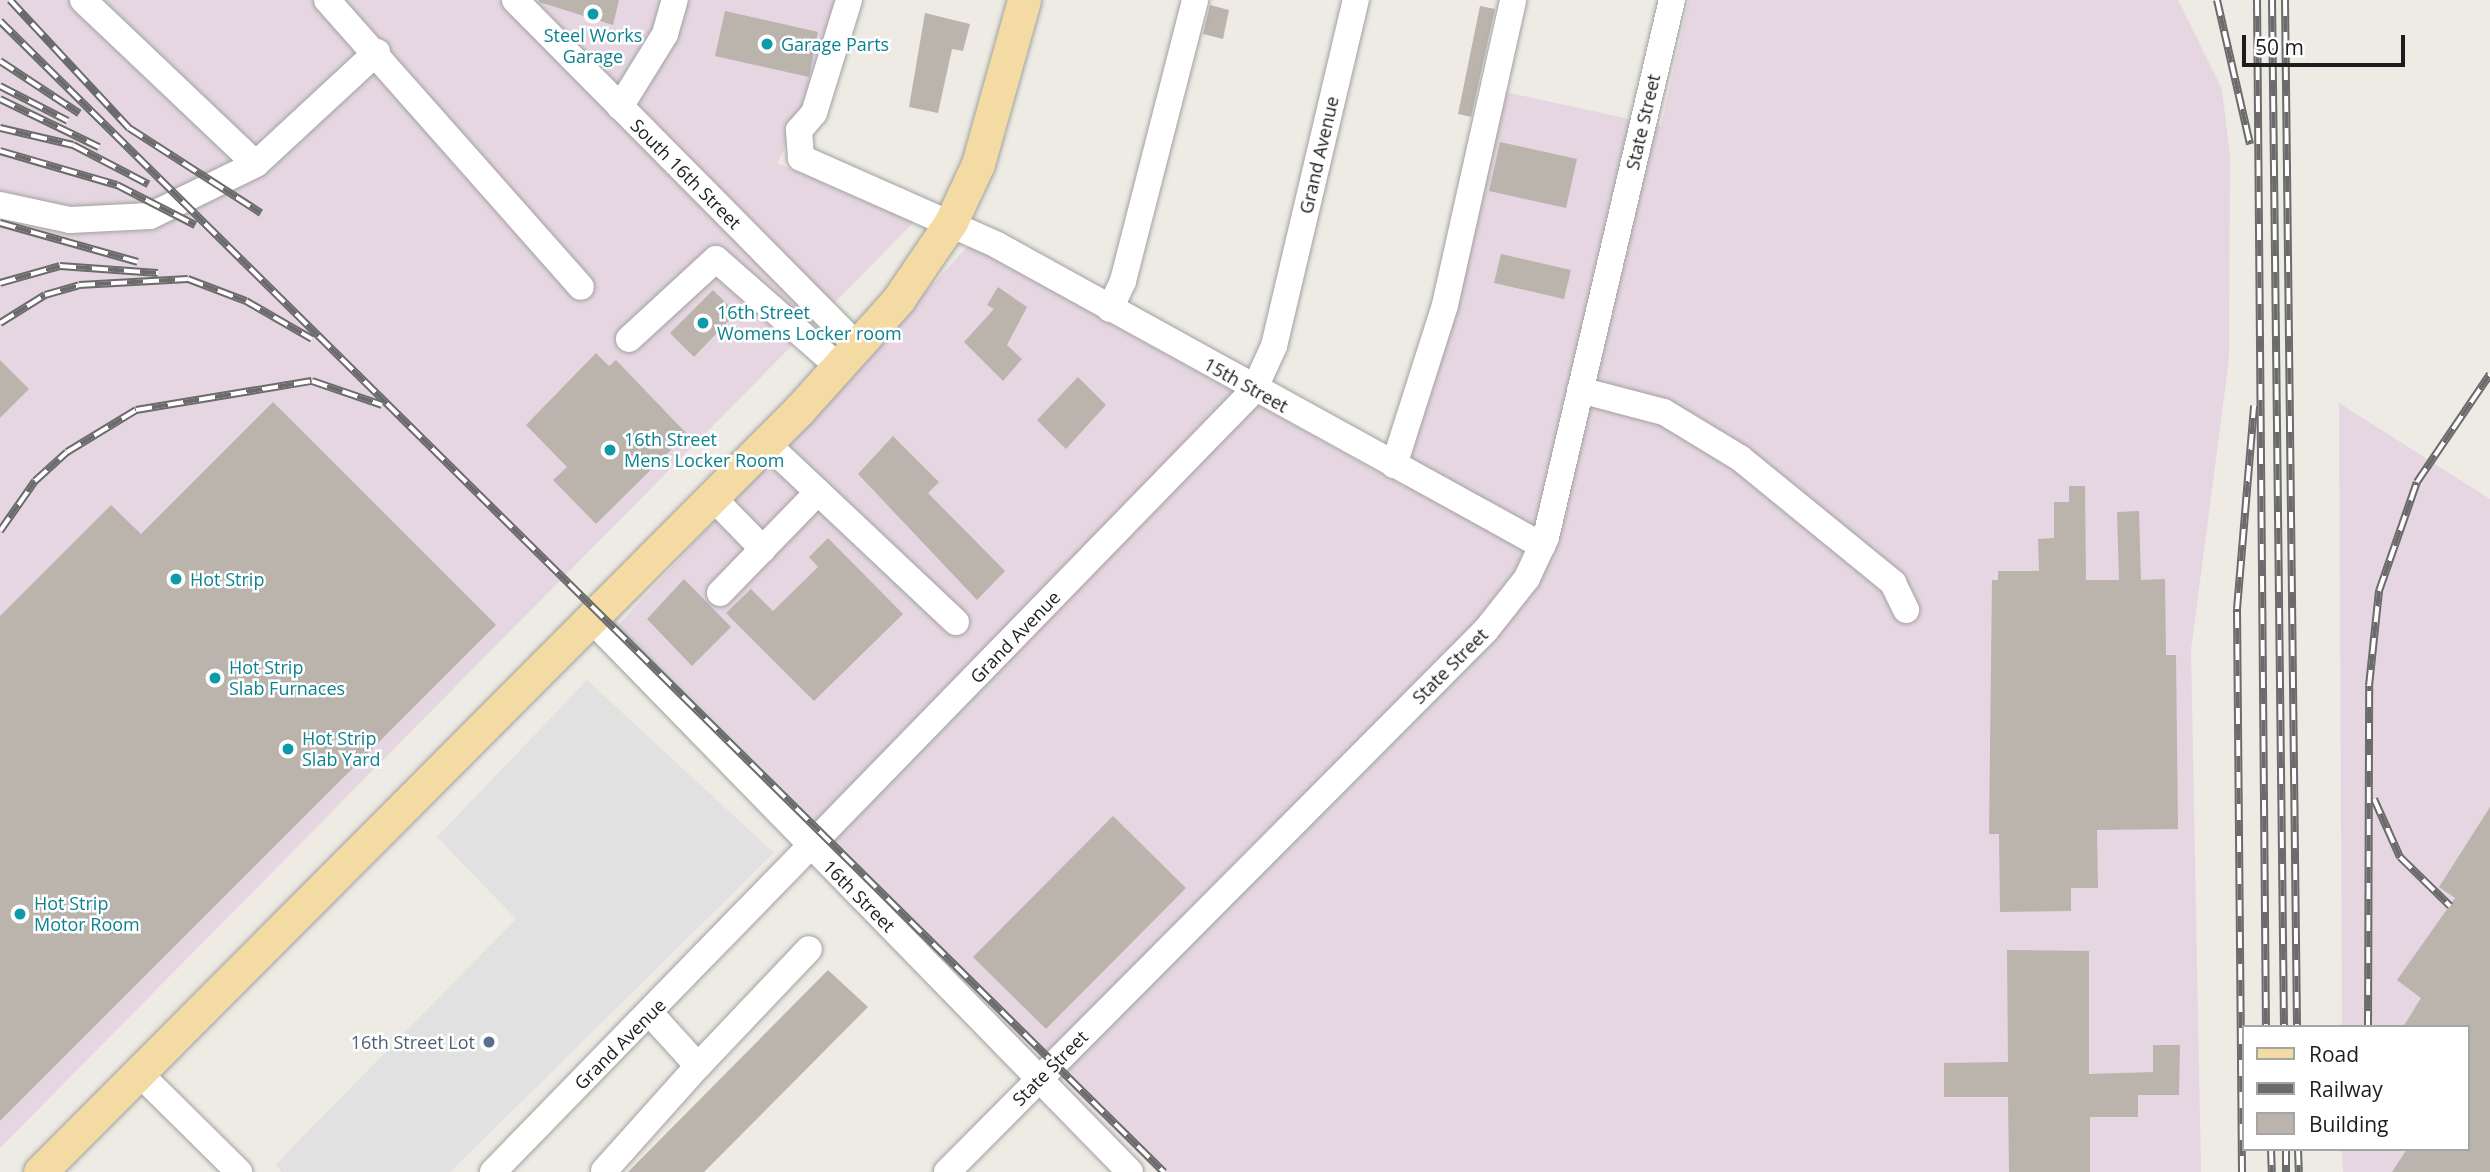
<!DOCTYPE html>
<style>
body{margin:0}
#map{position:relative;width:2490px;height:1172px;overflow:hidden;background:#edebe4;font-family:"Open Sans",sans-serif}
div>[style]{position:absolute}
.industrial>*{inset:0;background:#e6d6e1}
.parking>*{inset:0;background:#e1e1e1}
.building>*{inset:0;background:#bab4ad}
.roads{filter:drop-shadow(0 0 2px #a1a1a1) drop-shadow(0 0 2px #a1a1a1)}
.minor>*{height:26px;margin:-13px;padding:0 13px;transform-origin:13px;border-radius:13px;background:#fff}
.major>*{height:33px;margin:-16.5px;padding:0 16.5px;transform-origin:16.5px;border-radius:16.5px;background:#f3dba3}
.rail>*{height:8px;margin-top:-4px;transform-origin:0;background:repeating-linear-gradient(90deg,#fff 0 16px,#6b6b6b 0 32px);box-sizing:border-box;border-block:2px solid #6b6b6b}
.dots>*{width:19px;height:19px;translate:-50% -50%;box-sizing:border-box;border:4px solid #fff;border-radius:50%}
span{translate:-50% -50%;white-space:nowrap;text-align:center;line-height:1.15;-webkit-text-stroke:5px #fff;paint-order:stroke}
.culture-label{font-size:18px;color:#0d838f}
.left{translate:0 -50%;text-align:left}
.street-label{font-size:18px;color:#1d1d1d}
.service-label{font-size:18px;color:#4e5e75}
.right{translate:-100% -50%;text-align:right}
.legend{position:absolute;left:2242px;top:1025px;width:228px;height:126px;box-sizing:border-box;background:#fff;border:2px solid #a5a5a5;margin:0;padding:9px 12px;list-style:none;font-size:21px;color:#1d1d1d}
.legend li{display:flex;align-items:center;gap:14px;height:35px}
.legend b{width:35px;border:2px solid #a5a5a5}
.scale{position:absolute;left:2242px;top:35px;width:163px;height:32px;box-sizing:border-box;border:4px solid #1d1d1d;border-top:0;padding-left:9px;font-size:21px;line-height:24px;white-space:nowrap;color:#1d1d1d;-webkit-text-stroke:5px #fff;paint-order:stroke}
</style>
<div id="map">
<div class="industrial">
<i style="clip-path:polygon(0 0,839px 0,819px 86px,777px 163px,914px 222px,0 1148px)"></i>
<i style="clip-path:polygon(1689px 0,2178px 0,2222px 89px,2230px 156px,2229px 359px,2191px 650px,2201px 1172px,1157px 1172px,612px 632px,969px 245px,1405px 487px,1501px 91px,1661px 126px)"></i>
<i style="clip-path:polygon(2339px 403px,2490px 499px,2490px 1172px,2343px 1172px,2342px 1149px,2467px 1149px,2467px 1027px,2342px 1027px)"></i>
</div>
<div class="parking">
<i style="clip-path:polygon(587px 680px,774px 853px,450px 1172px,282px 1172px,275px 1165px,516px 919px,437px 837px)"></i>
</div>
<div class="building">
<i style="clip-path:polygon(619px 0,613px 25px,539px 2px,539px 0)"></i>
<i style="clip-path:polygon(1210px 5px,1229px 10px,1223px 39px,1203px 34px)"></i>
<i style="clip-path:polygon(1480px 6px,1495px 9px,1471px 117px,1458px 114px)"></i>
<i style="clip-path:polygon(725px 11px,818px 32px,809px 77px,715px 56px)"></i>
<i style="clip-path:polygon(925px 13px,970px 24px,963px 51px,952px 49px,938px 113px,909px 107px)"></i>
<i style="clip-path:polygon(1500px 142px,1577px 159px,1566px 208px,1489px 191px)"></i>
<i style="clip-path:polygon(1501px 254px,1571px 270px,1564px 299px,1494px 283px)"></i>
<i style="clip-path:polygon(998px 287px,1027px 307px,1007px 345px,1022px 359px,1003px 381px,964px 342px,994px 309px,987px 305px)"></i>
<i style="clip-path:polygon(713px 290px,736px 313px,694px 357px,670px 333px)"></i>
<i style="clip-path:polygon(596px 353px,609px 366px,616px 360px,687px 434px,596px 524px,553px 480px,567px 467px,526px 425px)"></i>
<i style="clip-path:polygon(0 360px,29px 389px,0 418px)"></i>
<i style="clip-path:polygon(1078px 377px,1106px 405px,1066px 449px,1037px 420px)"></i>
<i style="clip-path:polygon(273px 402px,496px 625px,0 1121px,0 616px,111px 505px,141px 534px)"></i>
<i style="clip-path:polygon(893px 436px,939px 482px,928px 493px,1005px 571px,977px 600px,858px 474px)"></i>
<i style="clip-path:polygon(2069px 486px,2085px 486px,2086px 580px,2119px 580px,2117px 512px,2139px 511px,2141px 580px,2165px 579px,2166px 655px,2176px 655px,2178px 829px,2097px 830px,2098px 888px,2071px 888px,2071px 911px,2000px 912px,1999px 834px,1989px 834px,1992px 580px,1998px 580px,1998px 571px,2039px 571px,2038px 539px,2054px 538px,2054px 502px,2069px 502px)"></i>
<i style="clip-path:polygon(828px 538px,903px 614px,814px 701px,726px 613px,751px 589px,773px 611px,818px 567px,809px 557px)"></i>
<i style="clip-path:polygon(684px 579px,731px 627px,692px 666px,647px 619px)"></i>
<i style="clip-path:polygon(2490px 807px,2490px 1172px,2392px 1172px,2407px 1149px,2467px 1149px,2467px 1027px,2403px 1027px,2421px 998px,2397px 980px,2455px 898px,2439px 887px)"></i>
<i style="clip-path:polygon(1113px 816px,1186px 888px,1046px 1029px,973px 957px)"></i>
<i style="clip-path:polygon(2007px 950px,2089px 951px,2089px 1074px,2153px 1072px,2153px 1045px,2180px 1045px,2179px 1095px,2138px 1095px,2138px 1117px,2090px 1117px,2090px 1172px,2009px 1172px,2008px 1097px,1944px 1097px,1944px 1063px,2008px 1062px)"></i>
<i style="clip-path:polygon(828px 970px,868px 1007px,704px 1172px,628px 1172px)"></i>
</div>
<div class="roads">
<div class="minor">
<i style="left:83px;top:0;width:238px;rotate:43.5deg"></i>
<i style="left:256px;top:164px;width:165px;rotate:-42.8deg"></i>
<i style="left:327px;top:0;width:383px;rotate:48.5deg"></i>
<i style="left:515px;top:0;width:488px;rotate:45.3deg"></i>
<i style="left:849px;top:0;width:118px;rotate:107.2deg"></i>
<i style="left:814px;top:113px;width:23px;rotate:131deg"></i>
<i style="left:799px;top:130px;width:28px;rotate:86deg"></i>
<i style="left:801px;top:158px;width:214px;rotate:23.9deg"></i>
<i style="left:997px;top:245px;width:623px;rotate:28.87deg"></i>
<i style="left:620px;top:107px;width:86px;rotate:-58.3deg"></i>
<i style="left:665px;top:34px;width:35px;rotate:-74deg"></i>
<i style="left:0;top:205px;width:72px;rotate:12.1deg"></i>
<i style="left:70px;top:220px;width:80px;rotate:-2.9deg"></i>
<i style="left:150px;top:216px;width:118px;rotate:-26.1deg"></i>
<i style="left:1110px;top:309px;width:31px;rotate:-65deg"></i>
<i style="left:1123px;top:281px;width:290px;rotate:-75.6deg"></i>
<i style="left:629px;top:339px;width:118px;rotate:-42.6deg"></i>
<i style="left:716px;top:259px;width:164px;rotate:41.3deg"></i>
<i style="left:1580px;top:390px;width:87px;rotate:14.7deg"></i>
<i style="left:1664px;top:412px;width:89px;rotate:31.2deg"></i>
<i style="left:1740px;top:458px;width:198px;rotate:39.2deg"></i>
<i style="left:1893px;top:583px;width:30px;rotate:64deg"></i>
<i style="left:766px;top:443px;width:261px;rotate:43.3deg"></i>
<i style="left:1394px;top:465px;width:168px;rotate:-72.3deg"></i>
<i style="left:1445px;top:305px;width:312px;rotate:-77.4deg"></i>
<i style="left:712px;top:497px;width:73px;rotate:45.6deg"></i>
<i style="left:720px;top:593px;width:141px;rotate:-45.9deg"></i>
<i style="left:591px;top:619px;width:772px;rotate:45.73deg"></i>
<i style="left:698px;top:1066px;width:161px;rotate:-46.5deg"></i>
<i style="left:139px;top:1073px;width:141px;rotate:44.7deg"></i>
<i style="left:604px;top:1171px;width:141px;rotate:-48.2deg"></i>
<i style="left:698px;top:1066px;width:72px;rotate:-132.2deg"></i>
<i style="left:493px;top:1172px;width:1091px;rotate:-45.78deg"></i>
<i style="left:1254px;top:390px;width:48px;rotate:-65.6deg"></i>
<i style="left:1274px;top:346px;width:356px;rotate:-76.7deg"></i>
<i style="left:947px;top:1172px;width:764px;rotate:-45.16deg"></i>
<i style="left:1486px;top:630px;width:66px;rotate:-51.7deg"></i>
<i style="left:1527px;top:578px;width:45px;rotate:-65.1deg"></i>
<i style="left:1546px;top:537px;width:552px;rotate:-76.8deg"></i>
</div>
<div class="major">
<i style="left:40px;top:1172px;width:1077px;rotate:-45.11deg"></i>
<i style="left:800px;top:409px;width:147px;rotate:-48deg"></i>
<i style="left:898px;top:300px;width:94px;rotate:-55.8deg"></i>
<i style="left:951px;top:222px;width:64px;rotate:-65deg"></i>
<i style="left:978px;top:164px;width:170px;rotate:-74.3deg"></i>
</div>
</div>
<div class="rail">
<i style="left:10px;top:0;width:175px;rotate:47.1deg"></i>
<i style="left:129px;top:128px;width:157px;rotate:32.8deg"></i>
<i style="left:2217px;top:0;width:148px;rotate:77.1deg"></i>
<i style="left:2257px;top:0;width:1027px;rotate:89.5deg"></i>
<i style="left:2272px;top:0;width:1027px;rotate:89.33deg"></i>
<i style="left:2285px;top:0;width:1027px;rotate:89.33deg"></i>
<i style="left:0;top:21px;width:1637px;rotate:44.68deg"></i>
<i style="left:0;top:61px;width:95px;rotate:33.4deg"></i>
<i style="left:0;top:86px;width:76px;rotate:27.2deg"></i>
<i style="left:0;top:99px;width:110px;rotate:25.9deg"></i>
<i style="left:0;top:128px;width:75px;rotate:13.1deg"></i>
<i style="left:73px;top:145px;width:85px;rotate:27.5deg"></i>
<i style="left:0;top:151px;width:122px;rotate:16.2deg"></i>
<i style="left:117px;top:185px;width:88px;rotate:27.1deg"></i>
<i style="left:0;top:223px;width:143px;rotate:15.8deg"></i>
<i style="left:0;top:283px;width:62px;rotate:-15.8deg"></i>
<i style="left:60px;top:266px;width:98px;rotate:4.1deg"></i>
<i style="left:0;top:323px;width:53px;rotate:-31.9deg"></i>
<i style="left:45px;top:295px;width:35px;rotate:-16deg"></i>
<i style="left:79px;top:285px;width:109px;rotate:-3.2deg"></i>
<i style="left:188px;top:279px;width:62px;rotate:20.8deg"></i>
<i style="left:246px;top:301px;width:76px;rotate:29.9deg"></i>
<i style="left:0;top:531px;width:61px;rotate:-55deg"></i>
<i style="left:35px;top:481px;width:43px;rotate:-42.2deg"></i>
<i style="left:67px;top:452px;width:81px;rotate:-31.3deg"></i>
<i style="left:136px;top:410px;width:178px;rotate:-9.4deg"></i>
<i style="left:312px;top:381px;width:74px;rotate:18.9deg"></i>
<i style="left:2374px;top:799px;width:64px;rotate:65.9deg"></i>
<i style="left:2400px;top:857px;width:70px;rotate:44.4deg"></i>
<i style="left:2368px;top:1027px;width:341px;rotate:-89.8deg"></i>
<i style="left:2369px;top:686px;width:96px;rotate:-84deg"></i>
<i style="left:2379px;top:591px;width:115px;rotate:-70.8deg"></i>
<i style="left:2417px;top:482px;width:130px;rotate:-55.9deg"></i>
<i style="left:2271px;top:1149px;width:23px;rotate:88deg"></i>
<i style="left:2286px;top:1149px;width:23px;rotate:90deg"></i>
<i style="left:2298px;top:1149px;width:23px;rotate:88deg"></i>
<i style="left:2242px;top:1172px;width:563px;rotate:-90.51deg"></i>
<i style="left:2237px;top:609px;width:204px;rotate:-85.2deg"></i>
</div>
<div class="dots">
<i style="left:593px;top:14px;background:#0f9aa8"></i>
<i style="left:767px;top:44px;background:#0f9aa8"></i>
<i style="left:703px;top:323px;background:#0f9aa8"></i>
<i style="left:610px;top:450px;background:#0f9aa8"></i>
<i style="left:176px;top:579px;background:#0f9aa8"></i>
<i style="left:215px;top:678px;background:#0f9aa8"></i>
<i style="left:288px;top:749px;background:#0f9aa8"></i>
<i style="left:20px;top:914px;background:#0f9aa8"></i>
<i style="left:489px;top:1042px;background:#5c6f8a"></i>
</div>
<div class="culture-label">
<span style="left:593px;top:46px">Steel Works<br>Garage</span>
<span class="left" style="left:781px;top:44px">Garage Parts</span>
<span class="left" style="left:717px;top:323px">16th Street<br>Womens Locker room</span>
<span class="left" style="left:624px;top:450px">16th Street<br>Mens Locker Room</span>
<span class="left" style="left:190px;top:579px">Hot Strip</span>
<span class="left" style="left:229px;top:678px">Hot Strip<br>Slab Furnaces</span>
<span class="left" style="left:302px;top:749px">Hot Strip<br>Slab Yard</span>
<span class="left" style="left:34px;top:914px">Hot Strip<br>Motor Room</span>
</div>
<div class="street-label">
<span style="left:1643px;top:122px;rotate:-77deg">State Street</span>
<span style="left:1319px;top:155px;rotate:-77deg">Grand Avenue</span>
<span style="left:686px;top:174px;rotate:45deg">South 16th Street</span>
<span style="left:1246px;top:385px;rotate:29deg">15th Street</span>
<span style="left:1015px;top:637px;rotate:-46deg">Grand Avenue</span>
<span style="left:1450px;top:666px;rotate:-45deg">State Street</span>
<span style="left:859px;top:896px;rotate:45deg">16th Street</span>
<span style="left:620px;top:1044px;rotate:-45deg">Grand Avenue</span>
<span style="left:1050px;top:1068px;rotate:-45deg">State Street</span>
</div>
<div class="service-label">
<span class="right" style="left:475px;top:1042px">16th Street Lot</span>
</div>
<ul class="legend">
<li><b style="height:9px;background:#f3dba3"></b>Road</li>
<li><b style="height:9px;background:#6b6b6b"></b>Railway</li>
<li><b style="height:19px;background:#bab4ad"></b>Building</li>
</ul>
<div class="scale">50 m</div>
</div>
